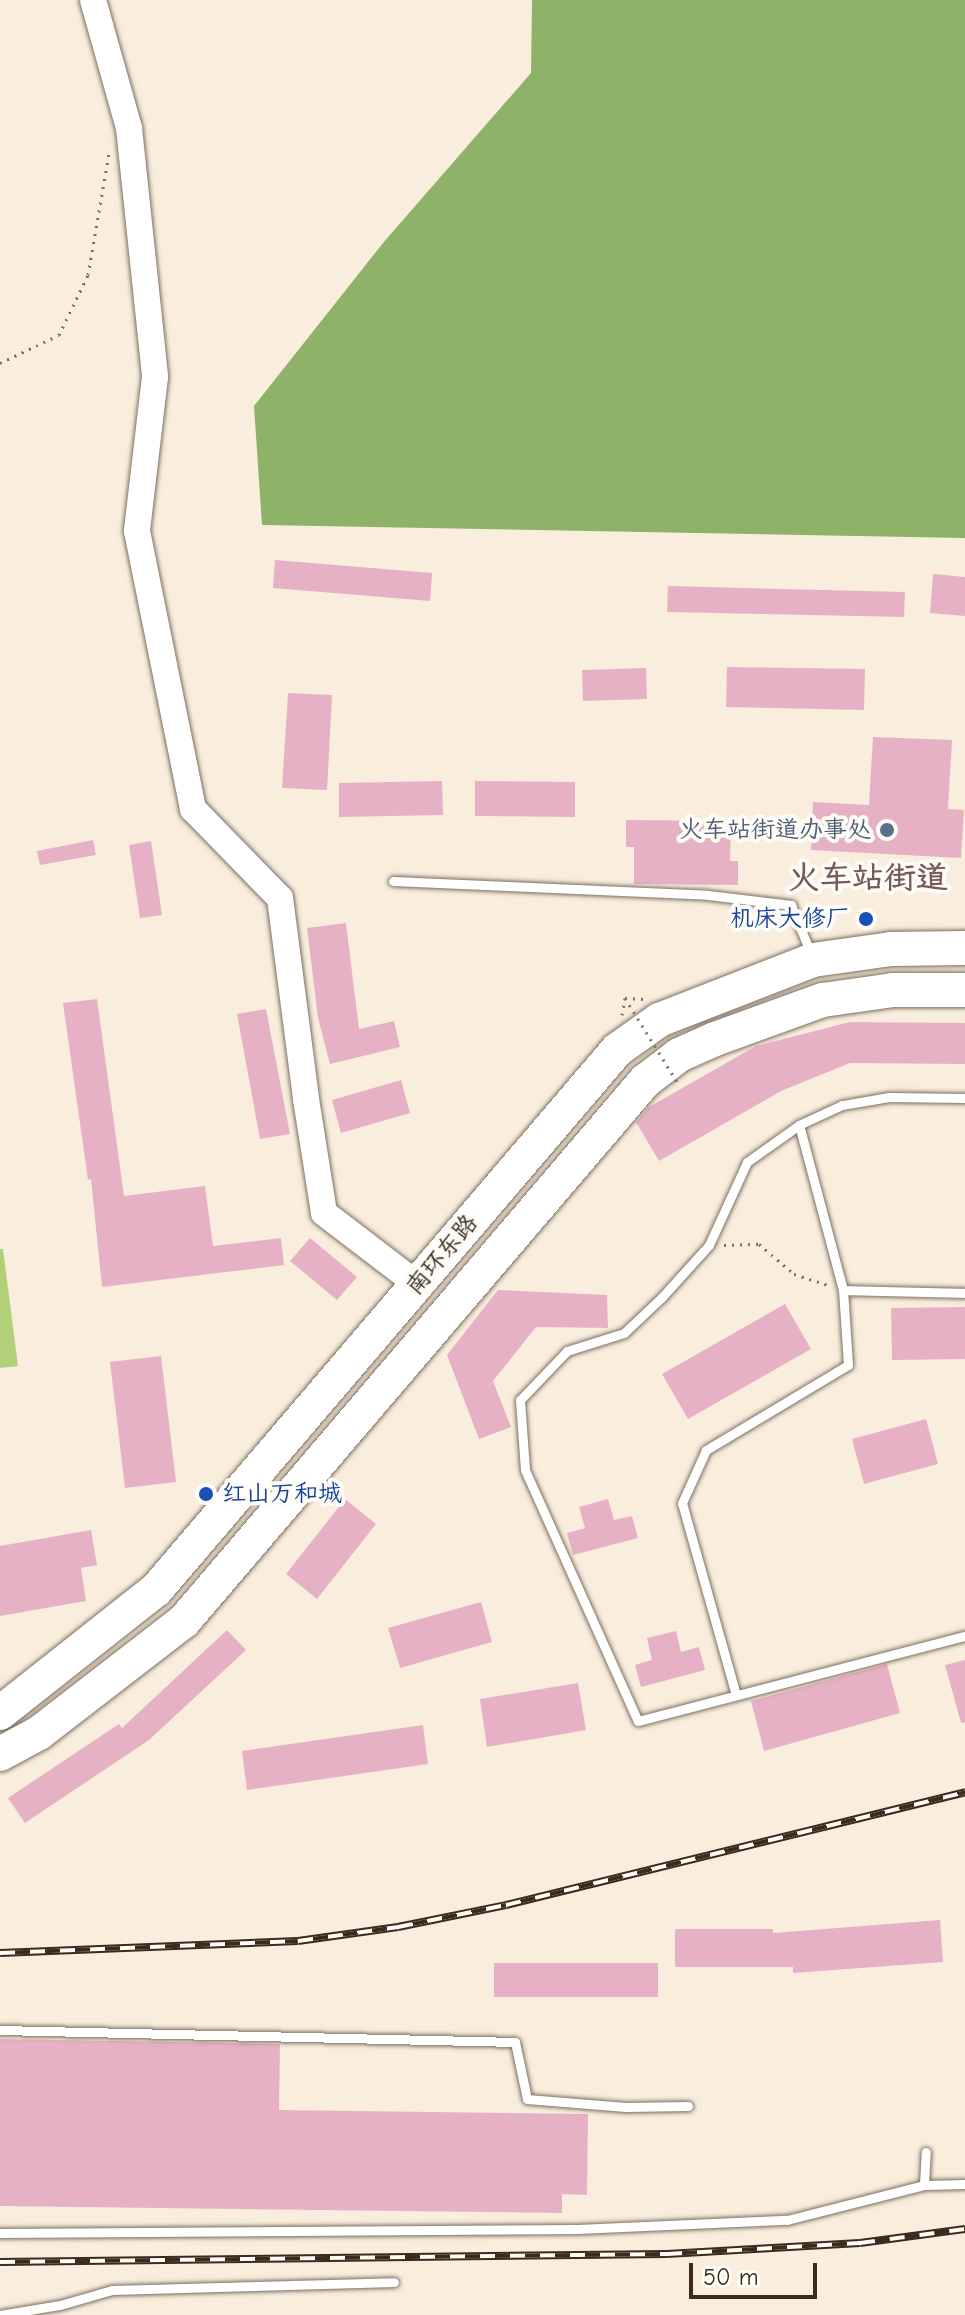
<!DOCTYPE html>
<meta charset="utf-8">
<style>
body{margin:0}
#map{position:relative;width:965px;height:2315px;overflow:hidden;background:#f9eedd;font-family:"Comic Neue","LXGW WenKai TC",sans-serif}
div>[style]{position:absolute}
.green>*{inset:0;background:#b2d077}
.forest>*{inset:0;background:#8db268}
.building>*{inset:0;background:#e7b1c5}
.path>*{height:3px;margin-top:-1.5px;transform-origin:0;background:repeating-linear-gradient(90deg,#7e6f61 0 2px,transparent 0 8px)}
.roads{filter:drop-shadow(0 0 2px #7e6f61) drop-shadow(0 0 2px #7e6f61)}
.lane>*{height:9px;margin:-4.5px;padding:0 4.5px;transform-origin:4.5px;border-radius:4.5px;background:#fff}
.secondary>*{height:26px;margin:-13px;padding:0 13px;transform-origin:13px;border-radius:13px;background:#fff}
.highway>*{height:34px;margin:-17px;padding:0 17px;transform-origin:17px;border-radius:17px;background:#fff}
.rail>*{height:8px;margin-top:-4px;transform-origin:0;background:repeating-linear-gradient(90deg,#fdfcf7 0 15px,#3b2a1e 0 30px);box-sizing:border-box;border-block:2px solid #3b2a1e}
.path-bridge>*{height:3px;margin-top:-1.5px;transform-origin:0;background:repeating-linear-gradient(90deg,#7e6f61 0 2px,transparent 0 8px)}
.dots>*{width:22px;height:22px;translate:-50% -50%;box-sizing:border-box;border:4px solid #fdfcf7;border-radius:50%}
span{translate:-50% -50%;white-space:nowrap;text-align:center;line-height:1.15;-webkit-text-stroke:8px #fdfcf7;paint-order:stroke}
.service-label{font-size:24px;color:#4e5e75}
.right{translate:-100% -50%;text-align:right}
.transit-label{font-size:24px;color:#164399}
.left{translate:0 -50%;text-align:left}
.street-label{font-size:24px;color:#3b2a1e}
.district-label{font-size:32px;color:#775958;font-weight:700}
.scale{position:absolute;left:689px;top:2263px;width:128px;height:36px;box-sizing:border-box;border:4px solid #3b2a1e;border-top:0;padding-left:10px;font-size:24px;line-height:28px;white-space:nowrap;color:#3b2a1e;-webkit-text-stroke:6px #fdfcf7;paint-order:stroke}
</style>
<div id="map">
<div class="green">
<i style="clip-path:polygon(0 1249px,3px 1249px,18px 1366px,0 1368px)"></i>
</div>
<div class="forest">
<i style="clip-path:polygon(532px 0,965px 0,965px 538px,262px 525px,254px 406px,383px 243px,531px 73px)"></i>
</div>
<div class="building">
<i style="clip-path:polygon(275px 560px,432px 573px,430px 601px,273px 588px)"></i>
<i style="clip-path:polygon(933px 574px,965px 577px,965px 616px,930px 613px)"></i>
<i style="clip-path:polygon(668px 586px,905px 592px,904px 617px,667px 612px)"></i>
<i style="clip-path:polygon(727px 667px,865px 669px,864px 710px,726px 707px)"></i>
<i style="clip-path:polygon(646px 668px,647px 699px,583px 701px,582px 670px)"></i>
<i style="clip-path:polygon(288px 693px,332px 695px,327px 790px,282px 788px)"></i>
<i style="clip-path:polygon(873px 737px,952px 740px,948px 809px,964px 810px,961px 858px,811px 850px,813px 802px,869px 805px)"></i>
<i style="clip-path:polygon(442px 781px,443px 815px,339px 817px,339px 783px)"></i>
<i style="clip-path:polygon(475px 781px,575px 782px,575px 817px,475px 816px)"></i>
<i style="clip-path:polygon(626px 820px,731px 821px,730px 861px,738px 861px,738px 885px,634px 884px,634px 847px,626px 847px)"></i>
<i style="clip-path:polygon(93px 840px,96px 855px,40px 865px,37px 851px)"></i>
<i style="clip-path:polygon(151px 841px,162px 915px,140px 918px,129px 845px)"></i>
<i style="clip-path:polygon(346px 923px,359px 1029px,394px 1021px,400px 1047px,330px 1064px,318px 1018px,307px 928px)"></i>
<i style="clip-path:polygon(97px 999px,124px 1196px,205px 1186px,213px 1246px,281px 1238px,284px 1265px,102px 1287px,91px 1179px,88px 1180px,63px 1003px)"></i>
<i style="clip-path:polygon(266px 1009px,290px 1134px,260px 1139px,237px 1014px)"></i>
<i style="clip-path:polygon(850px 1022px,965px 1023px,965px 1064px,850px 1063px,781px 1091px,659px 1161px,636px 1122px,649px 1107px,756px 1046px)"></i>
<i style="clip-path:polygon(401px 1080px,410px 1113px,341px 1133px,332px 1100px)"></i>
<i style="clip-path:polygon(310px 1238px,357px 1277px,337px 1300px,290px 1261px)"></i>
<i style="clip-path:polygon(498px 1290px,607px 1295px,608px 1328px,536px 1327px,493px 1381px,511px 1427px,479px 1439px,447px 1355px)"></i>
<i style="clip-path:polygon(785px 1304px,811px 1349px,688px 1419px,662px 1374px)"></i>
<i style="clip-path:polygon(965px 1307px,965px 1359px,892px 1360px,891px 1308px)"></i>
<i style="clip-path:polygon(161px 1356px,176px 1482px,125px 1488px,110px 1362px)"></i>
<i style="clip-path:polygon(926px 1419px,938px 1464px,864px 1484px,852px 1439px)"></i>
<i style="clip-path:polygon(345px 1499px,376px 1524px,317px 1599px,286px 1574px)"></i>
<i style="clip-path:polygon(608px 1499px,614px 1520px,632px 1516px,638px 1538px,573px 1555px,567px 1533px,585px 1528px,579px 1507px)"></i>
<i style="clip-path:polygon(91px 1530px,97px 1565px,81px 1568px,86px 1601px,0 1616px,0 1546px)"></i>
<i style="clip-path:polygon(481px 1602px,492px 1642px,400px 1668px,388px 1628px)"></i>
<i style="clip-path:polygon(227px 1630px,246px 1650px,149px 1740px,25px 1823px,8px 1798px,119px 1724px,122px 1728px)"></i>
<i style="clip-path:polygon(676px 1631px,681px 1652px,699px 1647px,705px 1670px,641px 1687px,635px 1665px,652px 1660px,647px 1638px)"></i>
<i style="clip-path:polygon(965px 1660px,965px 1722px,961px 1723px,945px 1665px)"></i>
<i style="clip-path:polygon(887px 1664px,900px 1713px,764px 1751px,751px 1701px)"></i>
<i style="clip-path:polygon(578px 1683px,586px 1730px,487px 1747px,480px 1699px)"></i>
<i style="clip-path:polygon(423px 1725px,428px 1764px,247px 1790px,242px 1751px)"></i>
<i style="clip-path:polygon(940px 1920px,943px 1962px,793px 1973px,793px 1967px,675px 1967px,675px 1929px,773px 1929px,773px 1933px)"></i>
<i style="clip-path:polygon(494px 1963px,658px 1963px,658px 1997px,494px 1997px)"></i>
<i style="clip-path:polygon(0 2039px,280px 2044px,279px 2110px,588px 2114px,587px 2195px,562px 2194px,562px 2213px,0 2206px)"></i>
</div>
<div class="path">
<i style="left:0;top:363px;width:65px;rotate:-25.4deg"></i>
<i style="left:59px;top:335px;width:67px;rotate:-64.2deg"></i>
<i style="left:88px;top:275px;width:123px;rotate:-80.2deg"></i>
<i style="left:622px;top:1015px;width:17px;rotate:-80deg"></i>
<i style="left:625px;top:998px;width:19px;rotate:3deg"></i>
<i style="left:724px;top:1245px;width:35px;rotate:-2deg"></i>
<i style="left:759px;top:1244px;width:46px;rotate:40.6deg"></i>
<i style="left:794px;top:1274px;width:36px;rotate:18deg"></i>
</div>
<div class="roads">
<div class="lane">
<i style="left:393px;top:881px;width:315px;rotate:2.5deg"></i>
<i style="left:708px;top:895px;width:84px;rotate:6.9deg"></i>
<i style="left:791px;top:905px;width:53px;rotate:67.8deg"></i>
<i style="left:965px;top:1098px;width:76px;rotate:-179.2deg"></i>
<i style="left:889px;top:1097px;width:48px;rotate:170.3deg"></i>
<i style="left:842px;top:1105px;width:47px;rotate:155.1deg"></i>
<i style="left:799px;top:1125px;width:64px;rotate:144.6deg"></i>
<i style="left:747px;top:1162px;width:91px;rotate:114.6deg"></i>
<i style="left:709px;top:1245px;width:70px;rotate:132.1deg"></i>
<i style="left:662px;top:1297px;width:52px;rotate:136.5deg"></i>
<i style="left:624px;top:1333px;width:60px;rotate:162.5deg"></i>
<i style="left:567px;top:1351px;width:68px;rotate:133.8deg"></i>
<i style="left:520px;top:1400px;width:70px;rotate:85.9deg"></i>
<i style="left:525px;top:1470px;width:275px;rotate:65.8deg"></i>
<i style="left:638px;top:1721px;width:338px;rotate:-14.6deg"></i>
<i style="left:843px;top:1290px;width:122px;rotate:1.4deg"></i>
<i style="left:736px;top:1695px;width:199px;rotate:-105.7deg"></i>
<i style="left:682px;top:1503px;width:58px;rotate:-65.6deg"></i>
<i style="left:706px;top:1450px;width:165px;rotate:-30.9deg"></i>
<i style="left:848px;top:1365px;width:75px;rotate:-93.8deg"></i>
<i style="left:843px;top:1290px;width:171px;rotate:-104.9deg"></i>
<i style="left:0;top:2030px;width:515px;rotate:1.33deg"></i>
<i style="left:515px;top:2042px;width:58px;rotate:78.1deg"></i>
<i style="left:527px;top:2099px;width:99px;rotate:4.6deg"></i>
<i style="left:626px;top:2107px;width:62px;rotate:-0.9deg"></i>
<i style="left:924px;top:2185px;width:33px;rotate:-87deg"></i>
<i style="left:0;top:2233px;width:577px;rotate:-0.4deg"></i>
<i style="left:577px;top:2229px;width:210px;rotate:-2.5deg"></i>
<i style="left:787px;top:2220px;width:141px;rotate:-14.3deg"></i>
<i style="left:924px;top:2185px;width:41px;rotate:-1.4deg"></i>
<i style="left:0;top:2315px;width:61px;rotate:-9.5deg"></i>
<i style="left:60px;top:2305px;width:54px;rotate:-16.1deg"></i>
<i style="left:112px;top:2290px;width:282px;rotate:-1.6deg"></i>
</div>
<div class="secondary">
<i style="left:93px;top:0;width:133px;rotate:74.3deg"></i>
<i style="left:129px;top:128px;width:250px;rotate:84deg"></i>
<i style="left:155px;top:377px;width:155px;rotate:96.7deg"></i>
<i style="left:137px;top:531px;width:284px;rotate:78.6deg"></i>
<i style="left:193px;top:809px;width:124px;rotate:45.7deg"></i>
<i style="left:280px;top:898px;width:203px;rotate:82.6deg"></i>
<i style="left:306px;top:1099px;width:115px;rotate:81deg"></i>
<i style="left:324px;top:1213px;width:117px;rotate:37.4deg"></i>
</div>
<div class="highway">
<i style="left:0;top:1713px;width:199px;rotate:-38.3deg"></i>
<i style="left:156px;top:1590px;width:710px;rotate:-49.51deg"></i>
<i style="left:617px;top:1050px;width:52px;rotate:-35.5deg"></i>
<i style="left:659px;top:1020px;width:165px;rotate:-21.3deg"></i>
<i style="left:813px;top:960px;width:79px;rotate:-8deg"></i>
<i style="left:891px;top:949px;width:74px;rotate:-0.8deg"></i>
<i style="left:0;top:1754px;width:44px;rotate:-28.3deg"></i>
<i style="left:39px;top:1733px;width:183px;rotate:-37.7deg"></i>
<i style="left:184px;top:1621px;width:710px;rotate:-49.51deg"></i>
<i style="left:645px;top:1081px;width:43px;rotate:-37.4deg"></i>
<i style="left:679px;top:1055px;width:39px;rotate:-24deg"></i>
<i style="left:715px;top:1039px;width:115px;rotate:-19.9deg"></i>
<i style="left:823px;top:1000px;width:71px;rotate:-8.1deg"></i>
<i style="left:893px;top:990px;width:72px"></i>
</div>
</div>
<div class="rail">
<i style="left:0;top:1953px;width:298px;rotate:-2.3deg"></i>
<i style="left:298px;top:1941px;width:101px;rotate:-8deg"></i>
<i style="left:398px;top:1927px;width:110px;rotate:-11.5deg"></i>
<i style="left:506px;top:1905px;width:473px;rotate:-13.8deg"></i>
<i style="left:0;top:2262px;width:667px;rotate:-0.69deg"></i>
<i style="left:667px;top:2254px;width:193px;rotate:-3.3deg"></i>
<i style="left:860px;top:2243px;width:106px;rotate:-7.6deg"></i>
</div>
<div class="path-bridge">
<i style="left:625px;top:998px;width:99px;rotate:58.2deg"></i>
</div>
<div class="dots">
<i style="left:887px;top:830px;background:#5c6f8a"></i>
<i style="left:866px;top:919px;background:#1a4fb4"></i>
<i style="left:206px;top:1494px;background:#1a4fb4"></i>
</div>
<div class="service-label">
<span class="right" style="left:871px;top:830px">火车站街道办事处</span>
</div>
<div class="transit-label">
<span class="right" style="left:850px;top:919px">机床大修厂</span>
<span class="left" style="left:222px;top:1494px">红山万和城</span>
</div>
<div class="street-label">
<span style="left:442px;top:1255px;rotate:-50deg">南环东路</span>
</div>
<div class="district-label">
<span style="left:868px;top:878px">火车站街道</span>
</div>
<div class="scale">50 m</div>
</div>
